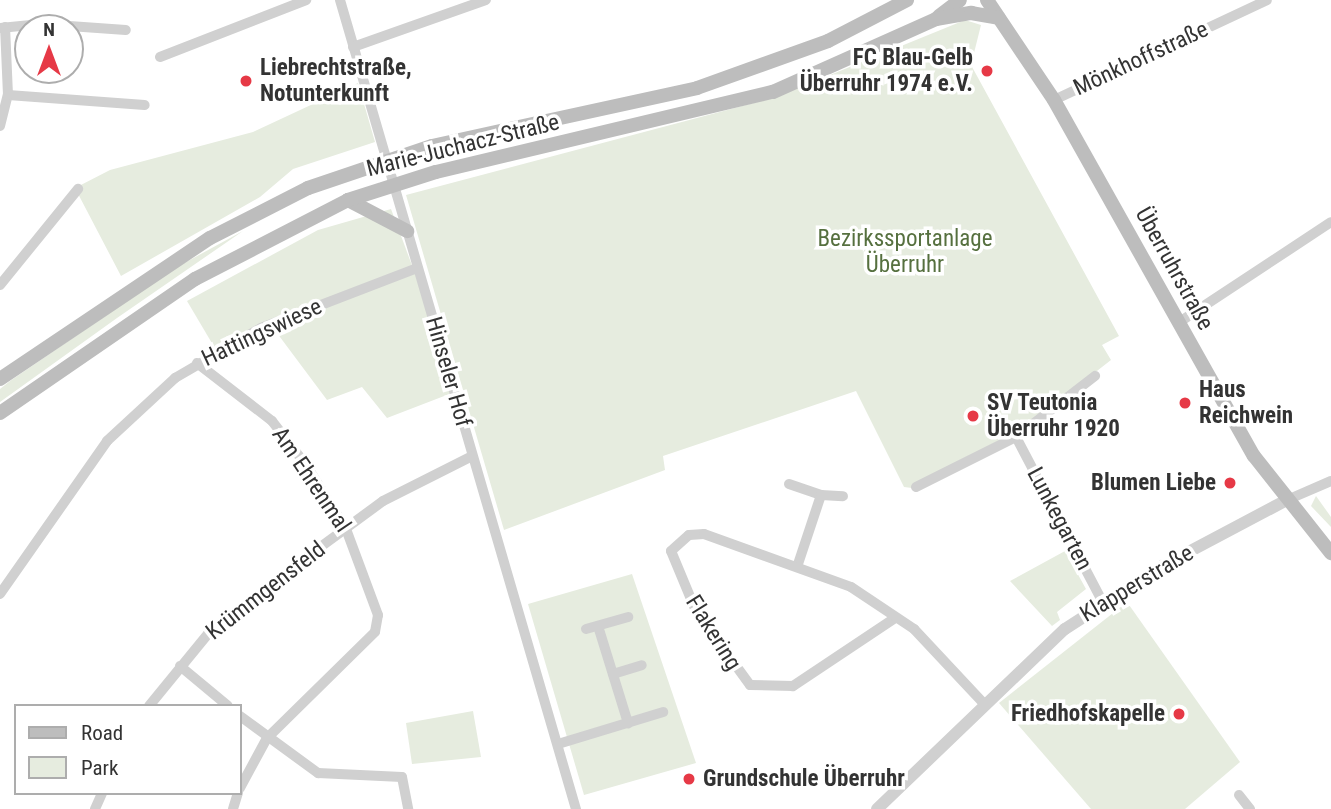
<!DOCTYPE html>
<meta charset="utf-8">
<style>
body{margin:0}
#map{position:relative;width:1331px;height:809px;overflow:hidden;background:#fff;font-family:"Roboto Condensed",sans-serif}
div>[style]{position:absolute}
.green>*{inset:0;background:#e6ecdf}
.minor>*{height:10px;margin:-5px;padding:0 5px;transform-origin:5px;border-radius:5px;background:#d0d0d0}
.tertiary>*{height:12px;margin:-6px;padding:0 6px;transform-origin:6px;border-radius:6px;background:#d0d0d0}
.secondary>*{height:14px;margin:-7px;padding:0 7px;transform-origin:7px;border-radius:7px;background:#bdbdbd}
.dots>*{width:19px;height:19px;translate:-50% -50%;box-sizing:border-box;border:4px solid #fff;border-radius:50%}
span{translate:-50% -50%;white-space:nowrap;text-align:center;line-height:1.15;-webkit-text-stroke:7px #fff;paint-order:stroke}
.poi-label{font-size:23px;color:#333;font-weight:700}
.right{translate:-100% -50%;text-align:right}
.left{translate:0 -50%;text-align:left}
.street-label{font-size:23px;color:#333}
.park-label{font-size:23px;color:#56703f}
.legend{position:absolute;left:14px;top:704px;width:228px;height:91px;box-sizing:border-box;background:#fff;border:2px solid #adadad;margin:0;padding:9px 12px;list-style:none;font-size:21px;color:#333}
.legend li{display:flex;align-items:center;gap:14px;height:35px}
.legend b{width:35px;border:2px solid #adadad}
.north{position:absolute;left:14px;top:14px;width:70px;height:70px;box-sizing:border-box;background:#fff;border:2px solid #adadad;border-radius:50%;rotate:0deg;font-size:19px;font-weight:700;line-height:28px;text-align:center;color:#333}
.north::after{content:'';display:block;margin:auto;width:24px;height:32px;background:#e63946;clip-path:polygon(50% 0,100% 100%,50% 72%,0 100%)}
</style>
<div id="map">
<div class="green">
<i style="clip-path:polygon(965px 20px,981px 25px,971px 65px,1119px 336px,1102px 345px,1111px 360px,1016px 434px,912px 488px,904px 487px,856px 391px,663px 456px,665px 470px,504px 530px,406px 195px,776px 97px)"></i>
<i style="clip-path:polygon(358px 83px,375px 142px,293px 169px,260px 197px,121px 276px,75px 188px,110px 170px,253px 132px)"></i>
<i style="clip-path:polygon(391px 209px,413px 268px,216px 350px,187px 301px,318px 230px)"></i>
<i style="clip-path:polygon(243px 231px,117px 318px,0 402px,0 389px,10px 381px,177px 267px)"></i>
<i style="clip-path:polygon(414px 270px,452px 393px,387px 418px,362px 387px,327px 400px,271px 325px)"></i>
<i style="clip-path:polygon(1316px 496px,1331px 517px,1331px 527px,1311px 506px)"></i>
<i style="clip-path:polygon(1065px 551px,1086px 589px,1057px 612px,1060px 620px,1052px 626px,1010px 581px)"></i>
<i style="clip-path:polygon(632px 574px,696px 763px,584px 795px,528px 604px)"></i>
<i style="clip-path:polygon(1127px 602px,1240px 762px,1185px 809px,1091px 809px,999px 703px)"></i>
<i style="clip-path:polygon(473px 711px,481px 757px,412px 764px,406px 723px)"></i>
</div>
<div class="minor">
<i style="left:340px;top:0;width:843px;rotate:73.74deg"></i>
<i style="left:0;top:28px;width:41px;rotate:-5.6deg"></i>
<i style="left:41px;top:24px;width:85px;rotate:4deg"></i>
<i style="left:353px;top:47px;width:141px;rotate:-19.5deg"></i>
<i style="left:160px;top:57px;width:157px;rotate:-21.3deg"></i>
<i style="left:8px;top:95px;width:137px;rotate:4.2deg"></i>
<i style="left:1054px;top:100px;width:235px;rotate:-25.1deg"></i>
<i style="left:0;top:126px;width:32px;rotate:-76deg"></i>
<i style="left:8px;top:95px;width:68px;rotate:-92.5deg"></i>
<i style="left:0;top:285px;width:124px;rotate:-50.9deg"></i>
<i style="left:1178px;top:323px;width:183px;rotate:-33.4deg"></i>
<i style="left:197px;top:363px;width:95px;rotate:37.7deg"></i>
<i style="left:272px;top:421px;width:56px;rotate:52.3deg"></i>
<i style="left:306px;top:465px;width:75px;rotate:58deg"></i>
<i style="left:346px;top:529px;width:92px;rotate:69.6deg"></i>
<i style="left:378px;top:615px;width:17px;rotate:100deg"></i>
<i style="left:375px;top:632px;width:151px;rotate:135.5deg"></i>
<i style="left:267px;top:738px;width:57px;rotate:118.4deg"></i>
<i style="left:1016px;top:437px;width:185px;rotate:62.3deg"></i>
<i style="left:789px;top:484px;width:34px;rotate:19deg"></i>
<i style="left:821px;top:495px;width:73px;rotate:108.4deg"></i>
<i style="left:916px;top:487px;width:112px;rotate:-26.6deg"></i>
<i style="left:1016px;top:437px;width:100px;rotate:-37.7deg"></i>
<i style="left:821px;top:495px;width:22px;rotate:3deg"></i>
<i style="left:1287px;top:500px;width:48px;rotate:-23.4deg"></i>
<i style="left:0;top:594px;width:187px;rotate:-55deg"></i>
<i style="left:107px;top:441px;width:93px;rotate:-42.8deg"></i>
<i style="left:175px;top:378px;width:99px;rotate:-30.2deg"></i>
<i style="left:261px;top:328px;width:167px;rotate:-21deg"></i>
<i style="left:895px;top:618px;width:123px;rotate:146.3deg"></i>
<i style="left:793px;top:686px;width:43px;rotate:-178.7deg"></i>
<i style="left:750px;top:685px;width:92px;rotate:-126.1deg"></i>
<i style="left:696px;top:611px;width:65px;rotate:-112.6deg"></i>
<i style="left:671px;top:551px;width:24px;rotate:-42deg"></i>
<i style="left:689px;top:535px;width:15px;rotate:-4deg"></i>
<i style="left:704px;top:534px;width:156px;rotate:19.8deg"></i>
<i style="left:851px;top:587px;width:76px;rotate:33.7deg"></i>
<i style="left:914px;top:629px;width:104px;rotate:46.9deg"></i>
<i style="left:598px;top:626px;width:102px;rotate:72.8deg"></i>
<i style="left:586px;top:629px;width:44px;rotate:-15.9deg"></i>
<i style="left:180px;top:666px;width:62px;rotate:39.8deg"></i>
<i style="left:613px;top:674px;width:30px;rotate:-17deg"></i>
<i style="left:149px;top:706px;width:93px;rotate:-50.7deg"></i>
<i style="left:208px;top:634px;width:117px;rotate:-38deg"></i>
<i style="left:300px;top:562px;width:103px;rotate:-36.3deg"></i>
<i style="left:383px;top:501px;width:100px;rotate:-26.8deg"></i>
<i style="left:240px;top:716px;width:97px;rotate:36.2deg"></i>
<i style="left:318px;top:773px;width:84px;rotate:2.7deg"></i>
<i style="left:402px;top:777px;width:33px;rotate:79deg"></i>
<i style="left:558px;top:744px;width:110px;rotate:-16.9deg"></i>
<i style="left:1239px;top:795px;width:18px;rotate:52deg"></i>
<i style="left:95px;top:809px;width:17px;rotate:-66deg"></i>
<i style="left:233px;top:809px;width:17px;rotate:-73deg"></i>
</div>
<div class="tertiary">
<i style="left:877px;top:809px;width:260px;rotate:-43.8deg"></i>
<i style="left:1065px;top:629px;width:118px;rotate:-32.9deg"></i>
<i style="left:1164px;top:565px;width:139px;rotate:-27.9deg"></i>
</div>
<div class="secondary">
<i style="left:987px;top:0;width:120px;rotate:56.2deg"></i>
<i style="left:1054px;top:100px;width:408px;rotate:60.7deg"></i>
<i style="left:1254px;top:456px;width:124px;rotate:51.6deg"></i>
<i style="left:939px;top:16px;width:26px;rotate:-37deg"></i>
<i style="left:348px;top:200px;width:67px;rotate:27.7deg"></i>
<i style="left:0;top:379px;width:253px;rotate:-33.9deg"></i>
<i style="left:210px;top:238px;width:110px;rotate:-27deg"></i>
<i style="left:308px;top:188px;width:131px;rotate:-18.7deg"></i>
<i style="left:432px;top:146px;width:271px;rotate:-12.3deg"></i>
<i style="left:697px;top:88px;width:139px;rotate:-19.7deg"></i>
<i style="left:828px;top:41px;width:89px;rotate:-27.4deg"></i>
<i style="left:0;top:413px;width:237px;rotate:-34.5deg"></i>
<i style="left:195px;top:279px;width:172px;rotate:-27.3deg"></i>
<i style="left:348px;top:200px;width:92px;rotate:-17.7deg"></i>
<i style="left:436px;top:172px;width:346px;rotate:-13.4deg"></i>
<i style="left:773px;top:92px;width:179px;rotate:-24.1deg"></i>
<i style="left:936px;top:19px;width:36px;rotate:-10deg"></i>
<i style="left:971px;top:13px;width:28px;rotate:10deg"></i>
</div>
<div class="dots">
<i style="left:987px;top:71px;background:#e63946"></i>
<i style="left:246px;top:81px;background:#e63946"></i>
<i style="left:1185px;top:403px;background:#e63946"></i>
<i style="left:973px;top:416px;background:#e63946"></i>
<i style="left:1230px;top:483px;background:#e63946"></i>
<i style="left:1179px;top:714px;background:#e63946"></i>
<i style="left:689px;top:779px;background:#e63946"></i>
</div>
<div class="poi-label">
<span class="right" style="left:973px;top:71px">FC Blau-Gelb<br>Überruhr 1974 e.V.</span>
<span class="left" style="left:260px;top:81px">Liebrechtstraße,<br>Notunterkunft</span>
<span class="left" style="left:1199px;top:403px">Haus<br>Reichwein</span>
<span class="left" style="left:987px;top:416px">SV Teutonia<br>Überruhr 1920</span>
<span class="right" style="left:1216px;top:483px">Blumen Liebe</span>
<span class="right" style="left:1165px;top:714px">Friedhofskapelle</span>
<span class="left" style="left:703px;top:779px">Grundschule Überruhr</span>
</div>
<div class="street-label">
<span style="left:1141px;top:59px;rotate:-25deg">Mönkhoffstraße</span>
<span style="left:463px;top:146px;rotate:-14deg">Marie-Juchacz-Straße</span>
<span style="left:1174px;top:269px;rotate:61deg">Überruhrstraße</span>
<span style="left:262px;top:333px;rotate:-25deg">Hattingswiese</span>
<span style="left:448px;top:372px;rotate:74deg">Hinseler Hof</span>
<span style="left:311px;top:480px;rotate:56deg">Am Ehrenmal</span>
<span style="left:1059px;top:519px;rotate:62deg">Lunkegarten</span>
<span style="left:1137px;top:584px;rotate:-31deg">Klapperstraße</span>
<span style="left:266px;top:591px;rotate:-38deg">Krümmgensfeld</span>
<span style="left:713px;top:633px;rotate:58deg">Flakering</span>
</div>
<div class="park-label">
<span style="left:905px;top:252px">Bezirkssportanlage<br>Überruhr</span>
</div>
<ul class="legend">
<li><b style="height:9px;background:#bdbdbd"></b>Road</li>
<li><b style="height:19px;background:#e6ecdf"></b>Park</li>
</ul>
<div class="north">N</div>
</div>
